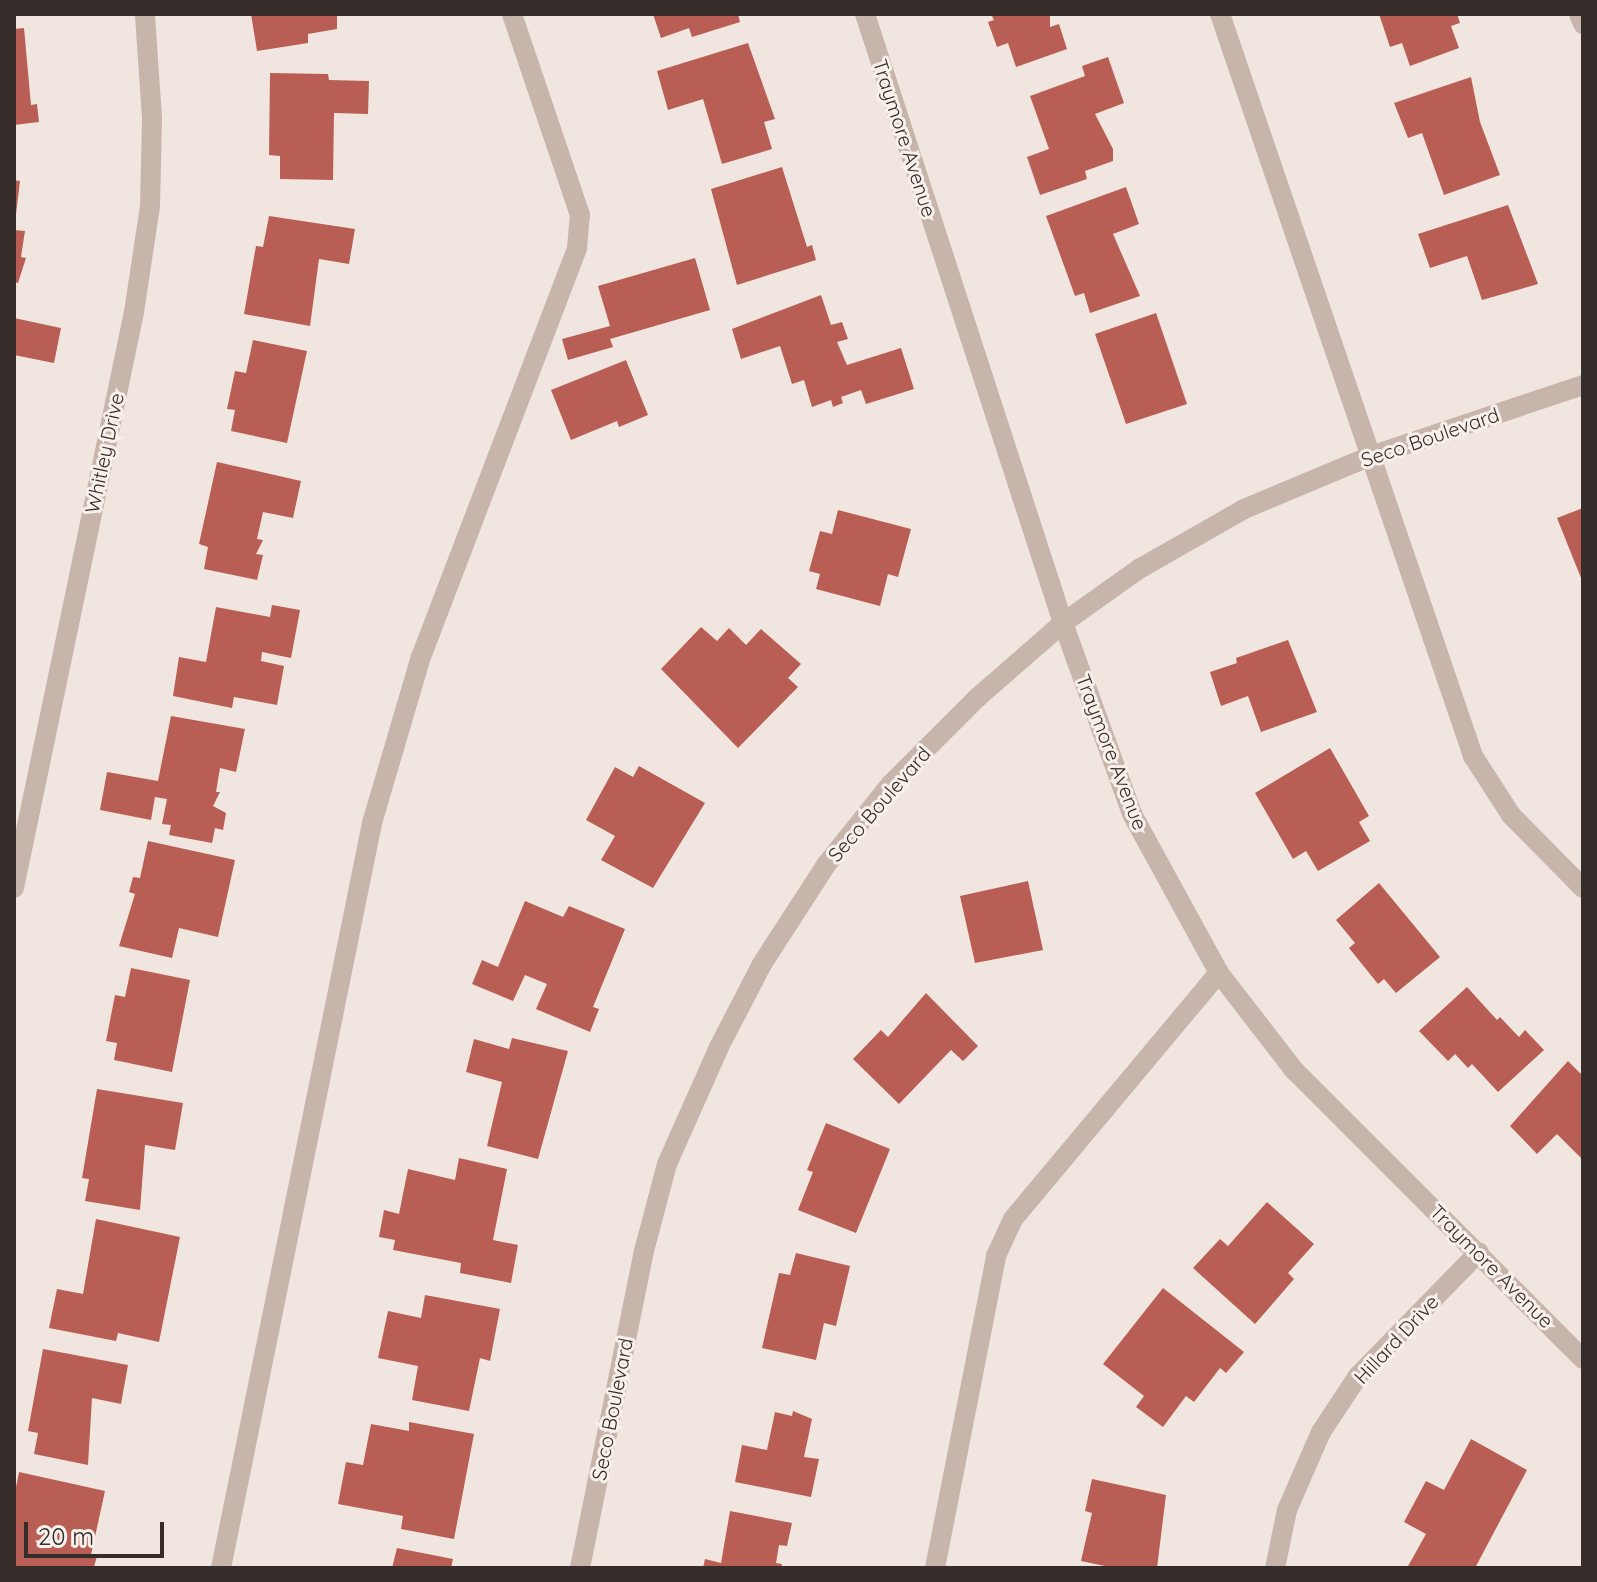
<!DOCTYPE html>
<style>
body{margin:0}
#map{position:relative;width:1597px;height:1582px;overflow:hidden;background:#f0e6df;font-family:Quicksand,sans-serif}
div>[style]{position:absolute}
.building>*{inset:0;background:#b95e54}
.lane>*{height:20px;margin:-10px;padding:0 10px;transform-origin:10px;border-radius:10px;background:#c7b5ac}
.street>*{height:20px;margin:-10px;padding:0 10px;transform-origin:10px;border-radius:10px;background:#c7b5ac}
span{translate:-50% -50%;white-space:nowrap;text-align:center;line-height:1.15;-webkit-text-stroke:6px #f8f0eb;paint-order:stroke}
.street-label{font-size:20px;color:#362c2a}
.frame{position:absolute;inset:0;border:16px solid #362c2a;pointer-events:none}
.scale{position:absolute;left:24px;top:1522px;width:140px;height:36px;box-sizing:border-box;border:4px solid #362c2a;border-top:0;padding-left:10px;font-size:24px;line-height:28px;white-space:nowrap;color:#362c2a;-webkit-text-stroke:6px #f8f0eb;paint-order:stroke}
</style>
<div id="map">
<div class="building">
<i style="clip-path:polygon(251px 14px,337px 14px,337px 29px,308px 34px,308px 43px,257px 51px)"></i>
<i style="clip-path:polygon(653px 14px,738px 14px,740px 22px,692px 37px,689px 28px,661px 38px)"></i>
<i style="clip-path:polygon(991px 14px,1050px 14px,1050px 27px,1059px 24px,1067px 49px,1016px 67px,1008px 43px,997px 47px,988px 22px,994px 20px)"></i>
<i style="clip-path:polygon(1379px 14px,1457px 14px,1460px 23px,1451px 26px,1459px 48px,1410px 66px,1402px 43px,1390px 47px)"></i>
<i style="clip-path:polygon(24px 28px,31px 105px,37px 104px,39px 122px,14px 125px,14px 29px)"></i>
<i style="clip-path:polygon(748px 43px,775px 119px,764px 122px,772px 149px,722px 164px,703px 99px,668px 110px,657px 71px)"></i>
<i style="clip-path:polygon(1108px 57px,1124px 103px,1095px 114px,1113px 149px,1113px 161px,1085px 171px,1087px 179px,1040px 195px,1027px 157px,1049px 149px,1030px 96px,1085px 76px,1082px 66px)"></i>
<i style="clip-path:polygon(270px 73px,328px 74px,329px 80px,369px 81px,368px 114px,334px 113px,333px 180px,280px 179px,280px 156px,269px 155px)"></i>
<i style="clip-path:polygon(1471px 77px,1480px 122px,1500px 175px,1444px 195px,1422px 133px,1408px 138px,1394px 103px)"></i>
<i style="clip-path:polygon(782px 167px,807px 247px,812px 245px,816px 260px,737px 285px,711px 189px)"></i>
<i style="clip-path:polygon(14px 180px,20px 181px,16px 214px,14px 214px)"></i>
<i style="clip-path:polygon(1126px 187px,1139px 224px,1113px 234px,1140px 296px,1090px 313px,1084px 293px,1075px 296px,1046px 216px)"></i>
<i style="clip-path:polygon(1508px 205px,1538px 284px,1482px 300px,1467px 256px,1430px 268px,1418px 234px)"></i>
<i style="clip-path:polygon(269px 216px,355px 229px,349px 264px,319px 259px,310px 326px,244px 314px,256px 246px,263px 247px)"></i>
<i style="clip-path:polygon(14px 230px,25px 231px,21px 257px,26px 258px,18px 283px,14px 282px)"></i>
<i style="clip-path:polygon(695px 258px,710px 310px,610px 339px,613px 347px,568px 360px,562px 339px,610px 326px,598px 286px)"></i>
<i style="clip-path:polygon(821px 295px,831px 325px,842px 322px,848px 339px,837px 342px,847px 365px,901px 348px,914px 389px,866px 404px,861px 390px,841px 397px,843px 403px,833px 407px,831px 400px,812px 407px,804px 380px,792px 384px,780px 346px,741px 359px,732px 329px)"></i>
<i style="clip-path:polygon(1156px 313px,1187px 404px,1126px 424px,1095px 334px)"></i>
<i style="clip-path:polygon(14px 318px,61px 328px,54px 363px,14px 355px)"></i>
<i style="clip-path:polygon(253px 340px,307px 351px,287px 443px,231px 431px,235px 410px,227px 409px,235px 371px,246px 373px)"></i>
<i style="clip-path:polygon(626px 360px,648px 415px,619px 427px,617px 421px,571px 440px,551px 390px)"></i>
<i style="clip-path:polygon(217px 462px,301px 481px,293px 518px,263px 512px,257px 539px,263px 540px,256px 554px,263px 555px,257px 580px,204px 569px,208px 547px,199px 544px)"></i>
<i style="clip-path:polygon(1583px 508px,1583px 583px,1557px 518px)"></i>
<i style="clip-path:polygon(838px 510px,911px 529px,898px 577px,888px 574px,880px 606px,816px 589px,820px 574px,809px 571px,820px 531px,832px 534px)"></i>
<i style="clip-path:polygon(272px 605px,300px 610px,291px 658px,262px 652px,261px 661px,284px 666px,277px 705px,234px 697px,232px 708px,173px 696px,179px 657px,206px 662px,216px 607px,270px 617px)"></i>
<i style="clip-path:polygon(701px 627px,717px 641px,729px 628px,746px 645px,761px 629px,801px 664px,788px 678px,798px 687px,738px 748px,661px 669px)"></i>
<i style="clip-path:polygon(1288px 640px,1317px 712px,1261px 732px,1248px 696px,1221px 706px,1210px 672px,1237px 663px,1236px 658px)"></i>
<i style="clip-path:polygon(171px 716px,245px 729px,236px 772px,220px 768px,216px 792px,220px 792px,213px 806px,226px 813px,223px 830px,215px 828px,212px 843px,169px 835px,171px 825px,162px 824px,167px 799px,155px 797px,151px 820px,100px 810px,107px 772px,158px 781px)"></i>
<i style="clip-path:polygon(1330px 748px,1369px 816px,1359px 822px,1370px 841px,1318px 871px,1306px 851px,1293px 859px,1255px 793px)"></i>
<i style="clip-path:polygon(639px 766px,705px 803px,653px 888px,601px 860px,615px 836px,586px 820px,615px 767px,633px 777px)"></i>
<i style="clip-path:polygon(148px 841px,235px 860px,218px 937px,179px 928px,172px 958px,119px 946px,135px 894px,129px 892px,133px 877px,140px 878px)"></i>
<i style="clip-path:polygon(1028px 881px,1043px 950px,975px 963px,960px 896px)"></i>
<i style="clip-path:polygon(1379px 883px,1440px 957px,1396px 993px,1384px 979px,1378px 984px,1349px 948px,1355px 943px,1336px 920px)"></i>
<i style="clip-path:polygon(525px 901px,563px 917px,569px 906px,625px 929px,593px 1007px,599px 1009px,590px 1032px,536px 1009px,547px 984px,525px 975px,513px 1001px,472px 984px,482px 960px,498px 967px)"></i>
<i style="clip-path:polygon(131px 968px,190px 980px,172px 1072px,114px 1060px,117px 1043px,106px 1041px,115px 995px,125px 997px)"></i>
<i style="clip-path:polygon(1467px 987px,1497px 1020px,1500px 1017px,1519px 1037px,1525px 1030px,1544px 1050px,1498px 1092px,1472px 1064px,1468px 1068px,1455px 1054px,1448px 1061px,1419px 1031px)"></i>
<i style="clip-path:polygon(926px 993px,978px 1046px,963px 1061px,951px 1050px,899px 1104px,853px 1059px,881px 1030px,888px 1037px)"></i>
<i style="clip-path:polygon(512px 1038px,568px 1051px,538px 1159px,487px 1146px,502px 1082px,466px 1072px,474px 1039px,509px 1049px)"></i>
<i style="clip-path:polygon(1568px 1061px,1583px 1076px,1583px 1160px,1557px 1134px,1537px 1154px,1510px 1126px)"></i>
<i style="clip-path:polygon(97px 1089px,183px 1103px,175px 1150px,145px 1145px,140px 1210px,85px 1201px,89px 1179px,82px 1178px)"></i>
<i style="clip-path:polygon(826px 1123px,890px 1149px,856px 1233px,798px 1210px,813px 1172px,807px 1170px)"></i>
<i style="clip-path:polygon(459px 1158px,507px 1169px,493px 1240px,518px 1245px,511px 1283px,460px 1273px,461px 1263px,393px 1250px,395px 1240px,379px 1237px,384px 1210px,399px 1214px,408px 1169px,455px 1180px)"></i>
<i style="clip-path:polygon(1267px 1202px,1314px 1244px,1288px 1273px,1294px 1279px,1255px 1324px,1193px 1268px,1220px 1239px,1228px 1246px)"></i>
<i style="clip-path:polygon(96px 1219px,180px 1237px,159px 1342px,118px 1333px,116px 1341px,49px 1328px,57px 1289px,83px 1294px)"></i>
<i style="clip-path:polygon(796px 1253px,850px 1266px,836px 1326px,824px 1323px,816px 1360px,762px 1348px,779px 1273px,790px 1275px)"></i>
<i style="clip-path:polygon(1163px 1288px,1244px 1352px,1226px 1373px,1220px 1368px,1194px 1402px,1186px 1396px,1163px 1427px,1136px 1407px,1144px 1396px,1103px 1364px)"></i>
<i style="clip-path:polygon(425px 1295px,500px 1309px,490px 1361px,480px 1358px,469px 1411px,412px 1400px,418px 1366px,378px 1358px,388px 1311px,421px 1318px)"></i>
<i style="clip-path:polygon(43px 1349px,128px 1365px,121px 1404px,92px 1398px,88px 1465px,34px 1454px,38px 1433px,28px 1431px)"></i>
<i style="clip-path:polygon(793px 1411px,812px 1419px,804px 1457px,819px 1459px,811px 1497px,735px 1482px,742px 1445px,767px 1450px,775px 1412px,792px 1416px)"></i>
<i style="clip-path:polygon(409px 1422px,474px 1434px,454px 1539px,401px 1529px,403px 1516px,338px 1504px,346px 1462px,363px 1465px,371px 1424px,409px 1431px)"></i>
<i style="clip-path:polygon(1471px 1439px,1527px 1470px,1475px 1568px,1407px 1568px,1426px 1534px,1404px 1522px,1426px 1481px,1444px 1490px)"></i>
<i style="clip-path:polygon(19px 1472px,105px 1491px,91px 1555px,97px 1556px,94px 1567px,14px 1568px,14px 1497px)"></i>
<i style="clip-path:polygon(1092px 1479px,1166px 1495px,1157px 1568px,1114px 1568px,1081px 1561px,1092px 1513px,1085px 1511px)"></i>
<i style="clip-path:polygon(730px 1511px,792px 1523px,787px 1546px,779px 1545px,776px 1563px,782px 1564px,781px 1568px,703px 1568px,705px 1559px,721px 1563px)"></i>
<i style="clip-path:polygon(397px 1548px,453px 1559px,451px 1568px,392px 1568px)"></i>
</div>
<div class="lane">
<i style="left:1220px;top:14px;width:784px;rotate:71.17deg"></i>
<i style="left:1473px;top:756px;width:70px;rotate:57.2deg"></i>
<i style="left:1511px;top:815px;width:103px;rotate:45.4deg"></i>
<i style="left:221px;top:1568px;width:760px;rotate:-78.54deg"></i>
<i style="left:372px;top:823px;width:173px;rotate:-73.6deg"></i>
<i style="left:421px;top:657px;width:438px;rotate:-69.1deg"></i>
<i style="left:577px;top:248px;width:33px;rotate:-85deg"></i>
<i style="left:580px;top:215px;width:212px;rotate:-108.7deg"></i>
<i style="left:935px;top:1568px;width:318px;rotate:-78.9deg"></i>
<i style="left:996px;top:1256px;width:41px;rotate:-65.3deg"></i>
<i style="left:1013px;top:1219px;width:321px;rotate:-50.1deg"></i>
</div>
<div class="street">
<i style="left:865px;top:14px;width:640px;rotate:71.99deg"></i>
<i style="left:1063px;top:623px;width:203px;rotate:70.1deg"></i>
<i style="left:1132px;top:814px;width:181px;rotate:61.3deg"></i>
<i style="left:1219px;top:973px;width:123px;rotate:52.3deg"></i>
<i style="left:1294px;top:1070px;width:409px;rotate:45deg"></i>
<i style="left:1579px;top:14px;width:11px;rotate:68deg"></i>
<i style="left:14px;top:888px;width:588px;rotate:-78.23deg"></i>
<i style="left:134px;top:312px;width:107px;rotate:-81.4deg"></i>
<i style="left:150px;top:206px;width:88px;rotate:-88.7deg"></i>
<i style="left:152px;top:118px;width:104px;rotate:-93.9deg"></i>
<i style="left:580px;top:1568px;width:323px;rotate:-78.6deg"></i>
<i style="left:644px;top:1251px;width:90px;rotate:-75.2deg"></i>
<i style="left:667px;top:1164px;width:128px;rotate:-66deg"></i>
<i style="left:719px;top:1047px;width:93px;rotate:-62.6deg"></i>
<i style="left:762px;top:964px;width:118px;rotate:-57.1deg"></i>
<i style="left:826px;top:865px;width:104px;rotate:-51.3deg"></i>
<i style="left:891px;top:784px;width:122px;rotate:-45deg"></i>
<i style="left:977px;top:698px;width:114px;rotate:-41.1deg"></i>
<i style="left:1063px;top:623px;width:93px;rotate:-35.4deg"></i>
<i style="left:1139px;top:569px;width:121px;rotate:-29.7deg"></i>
<i style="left:1244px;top:509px;width:138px;rotate:-22.7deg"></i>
<i style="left:1371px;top:456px;width:224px;rotate:-18.5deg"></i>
<i style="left:1275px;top:1568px;width:59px;rotate:-78.3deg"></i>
<i style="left:1287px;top:1510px;width:85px;rotate:-66.4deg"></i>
<i style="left:1321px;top:1432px;width:67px;rotate:-56.5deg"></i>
<i style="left:1358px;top:1376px;width:173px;rotate:-45.7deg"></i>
</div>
<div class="street-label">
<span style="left:905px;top:138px;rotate:72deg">Traymore Avenue</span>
<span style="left:1430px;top:437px;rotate:-19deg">Seco Boulevard</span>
<span style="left:104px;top:453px;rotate:-78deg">Whitley Drive</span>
<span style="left:1112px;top:752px;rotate:69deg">Traymore Avenue</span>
<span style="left:879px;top:804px;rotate:-49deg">Seco Boulevard</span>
<span style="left:1492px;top:1266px;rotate:45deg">Traymore Avenue</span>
<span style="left:1396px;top:1339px;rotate:-47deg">Hillard Drive</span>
<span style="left:612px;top:1409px;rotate:-79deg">Seco Boulevard</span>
</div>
<div class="frame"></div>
<div class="scale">20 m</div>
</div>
